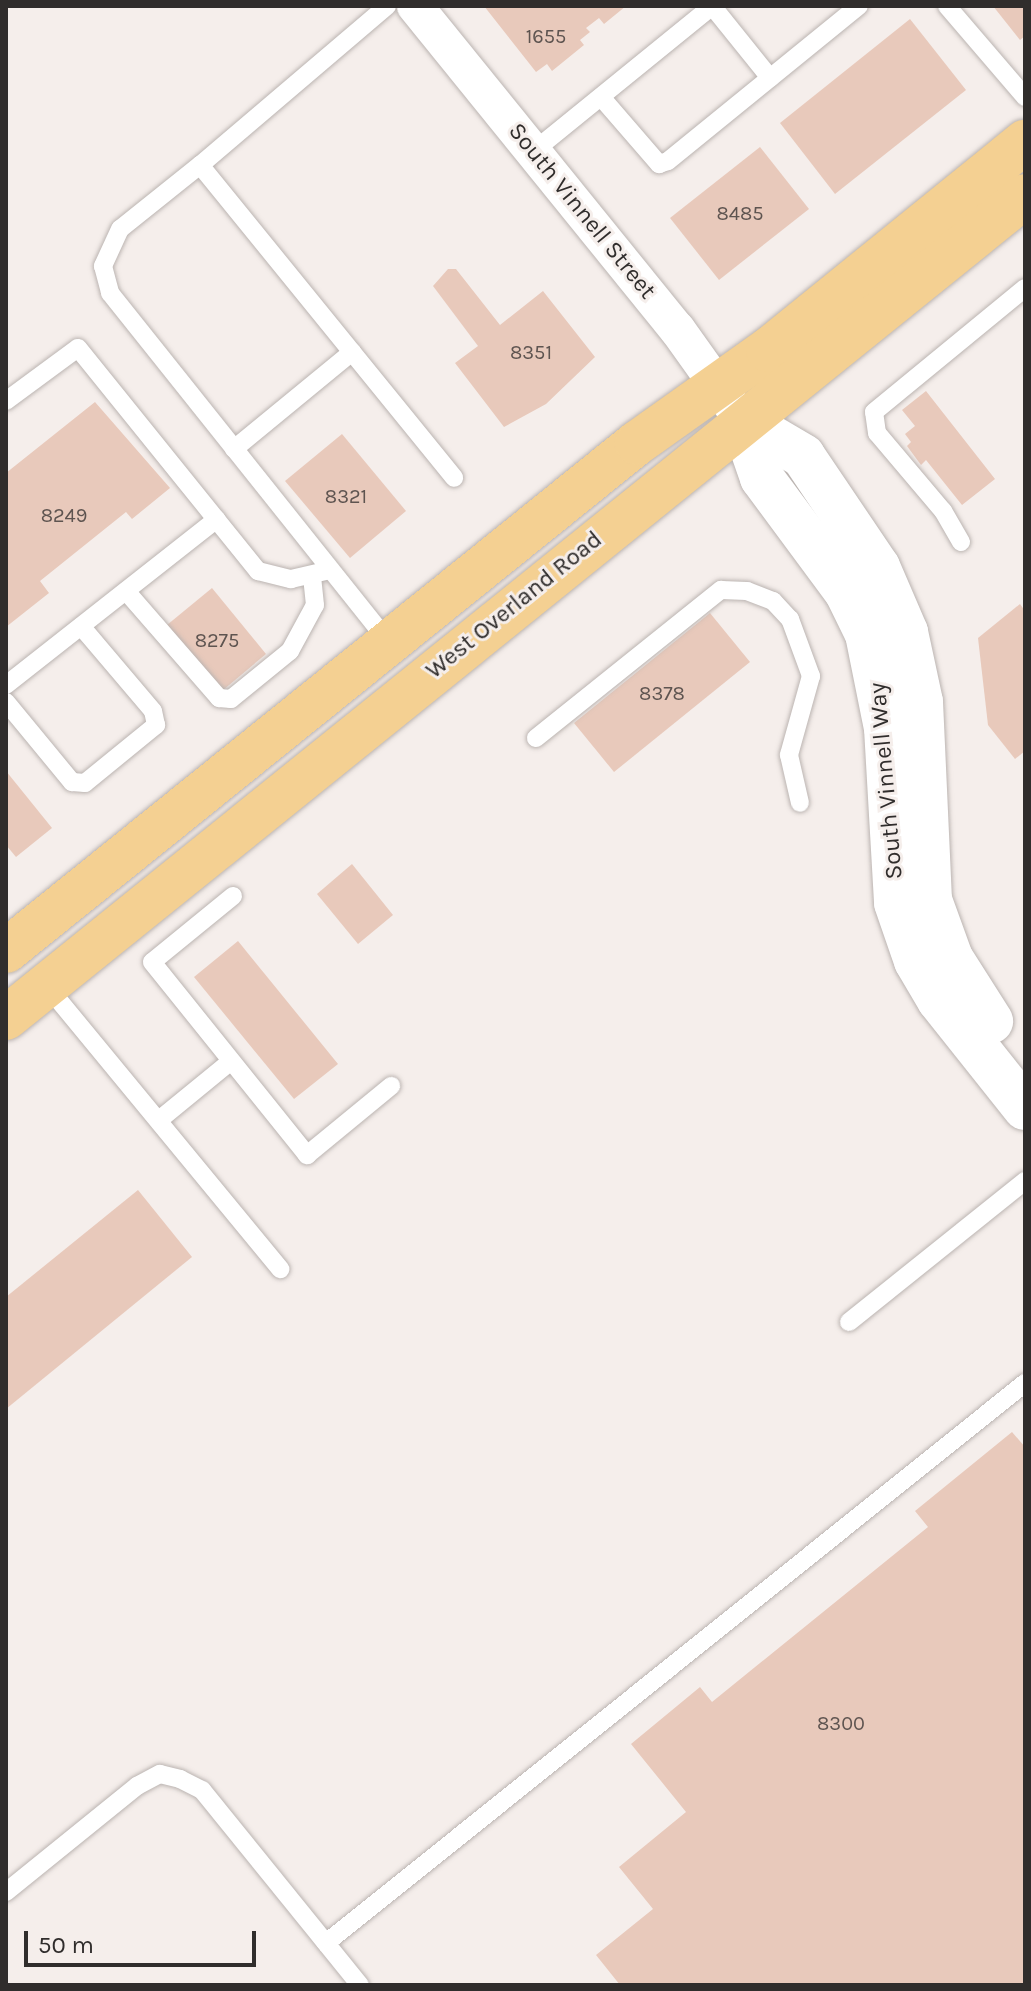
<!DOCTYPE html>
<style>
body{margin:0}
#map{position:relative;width:1031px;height:1991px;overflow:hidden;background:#f5eeeb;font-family:Karla,sans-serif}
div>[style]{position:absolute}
.building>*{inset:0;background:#e8c9bb}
.roads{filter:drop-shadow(0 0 2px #bbb4b1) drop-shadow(0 0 2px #bbb4b1)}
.service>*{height:18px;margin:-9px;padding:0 9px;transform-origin:9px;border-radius:9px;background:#fff}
.minor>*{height:36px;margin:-18px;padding:0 18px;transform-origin:18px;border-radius:18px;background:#fff}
.tertiary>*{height:44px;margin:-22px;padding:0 22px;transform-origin:22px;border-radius:22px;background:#fff}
.primary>*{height:44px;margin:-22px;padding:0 22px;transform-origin:22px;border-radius:22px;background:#f4d092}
span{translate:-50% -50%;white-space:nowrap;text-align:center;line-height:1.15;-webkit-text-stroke:6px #f5eeeb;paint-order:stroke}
.number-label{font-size:20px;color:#5e5450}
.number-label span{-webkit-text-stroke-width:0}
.street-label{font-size:24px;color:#302d2c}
.frame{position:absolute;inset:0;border:8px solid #302d2c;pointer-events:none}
.scale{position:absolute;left:24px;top:1931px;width:232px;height:36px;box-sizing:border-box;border:4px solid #302d2c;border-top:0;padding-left:10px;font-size:24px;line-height:28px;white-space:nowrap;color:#302d2c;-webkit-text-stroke:6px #f5eeeb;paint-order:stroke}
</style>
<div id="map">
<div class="building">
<i style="clip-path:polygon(484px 6px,626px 6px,604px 24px,599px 18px,586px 28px,590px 32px,580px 40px,584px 45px,552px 71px,547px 64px,536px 72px)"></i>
<i style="clip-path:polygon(993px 6px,1025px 6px,1025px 36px,1020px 40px)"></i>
<i style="clip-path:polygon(910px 19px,966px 90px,835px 194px,780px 123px)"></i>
<i style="clip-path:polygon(760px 147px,809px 209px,719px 280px,670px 218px)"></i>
<i style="clip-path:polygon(448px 269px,456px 269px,500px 325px,543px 291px,595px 357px,546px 404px,504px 427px,455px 363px,478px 346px,433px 286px)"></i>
<i style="clip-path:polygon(926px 391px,995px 479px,962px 505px,926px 460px,921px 465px,907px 446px,911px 442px,905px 434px,915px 426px,902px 410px)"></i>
<i style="clip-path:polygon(95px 402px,170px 488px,132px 519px,126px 512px,40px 581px,49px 593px,6px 627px,6px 473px)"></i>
<i style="clip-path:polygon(342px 434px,406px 511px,350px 558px,285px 481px)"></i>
<i style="clip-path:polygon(212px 588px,266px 654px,222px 691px,167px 625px)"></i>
<i style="clip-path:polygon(1020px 604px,1025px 611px,1025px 751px,1015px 759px,988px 725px,978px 638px)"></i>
<i style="clip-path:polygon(710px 613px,750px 662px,614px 772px,574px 723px)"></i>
<i style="clip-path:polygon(6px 771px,52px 828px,16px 857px,6px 845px)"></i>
<i style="clip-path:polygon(352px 864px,393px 915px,358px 944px,317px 894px)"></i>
<i style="clip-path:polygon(238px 941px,338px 1064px,294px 1099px,194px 977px)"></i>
<i style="clip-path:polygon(138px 1190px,192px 1257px,6px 1409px,6px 1297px)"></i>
<i style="clip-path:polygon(1012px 1432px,1025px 1447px,1025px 1985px,620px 1985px,596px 1955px,653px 1909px,619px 1867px,686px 1812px,631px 1744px,700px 1687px,712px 1702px,928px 1527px,915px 1511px)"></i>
</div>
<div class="roads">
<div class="service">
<i style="left:387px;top:6px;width:245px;rotate:139.6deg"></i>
<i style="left:200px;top:165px;width:403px;rotate:50.9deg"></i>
<i style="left:947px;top:6px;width:120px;rotate:49.4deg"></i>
<i style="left:713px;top:7px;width:91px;rotate:51.2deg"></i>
<i style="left:601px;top:97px;width:89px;rotate:49.1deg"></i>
<i style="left:659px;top:164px;width:9px;rotate:-18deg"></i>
<i style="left:668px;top:161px;width:246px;rotate:-39.1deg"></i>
<i style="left:535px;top:150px;width:228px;rotate:-39.1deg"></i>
<i style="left:200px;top:165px;width:102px;rotate:141.3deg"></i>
<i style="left:120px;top:229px;width:41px;rotate:114.7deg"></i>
<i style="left:103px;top:266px;width:28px;rotate:75deg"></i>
<i style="left:110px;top:293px;width:447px;rotate:51.4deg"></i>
<i style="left:6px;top:401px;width:89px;rotate:-36.4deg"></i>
<i style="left:78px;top:348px;width:287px;rotate:51.1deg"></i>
<i style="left:258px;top:571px;width:34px;rotate:14deg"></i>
<i style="left:291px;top:579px;width:40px;rotate:-13deg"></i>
<i style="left:234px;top:449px;width:153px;rotate:-39.4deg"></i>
<i style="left:961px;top:542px;width:36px;rotate:-120deg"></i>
<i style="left:943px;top:511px;width:102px;rotate:-130.2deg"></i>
<i style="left:877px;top:433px;width:21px;rotate:-98deg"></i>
<i style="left:874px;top:412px;width:195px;rotate:-39.4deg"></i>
<i style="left:126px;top:591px;width:142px;rotate:49deg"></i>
<i style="left:219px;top:698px;width:12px;rotate:5deg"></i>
<i style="left:231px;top:699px;width:76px;rotate:-39.1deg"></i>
<i style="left:290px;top:651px;width:52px;rotate:-61.5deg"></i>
<i style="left:315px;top:605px;width:27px;rotate:-96deg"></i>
<i style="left:6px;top:685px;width:268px;rotate:-38.2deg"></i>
<i style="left:6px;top:702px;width:104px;rotate:50.5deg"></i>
<i style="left:72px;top:782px;width:13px;rotate:4deg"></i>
<i style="left:85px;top:783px;width:92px;rotate:-39.2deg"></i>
<i style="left:156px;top:725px;width:14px;rotate:-102deg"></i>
<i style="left:153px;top:711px;width:111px;rotate:-130.3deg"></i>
<i style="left:536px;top:738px;width:237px;rotate:-38.7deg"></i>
<i style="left:721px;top:590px;width:26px;rotate:2deg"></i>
<i style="left:747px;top:591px;width:28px;rotate:21deg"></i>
<i style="left:773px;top:601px;width:25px;rotate:47deg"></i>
<i style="left:790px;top:619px;width:61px;rotate:69.8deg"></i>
<i style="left:811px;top:676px;width:82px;rotate:105.6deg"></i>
<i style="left:789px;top:755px;width:49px;rotate:77.1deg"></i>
<i style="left:233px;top:896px;width:104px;rotate:140.8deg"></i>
<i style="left:152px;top:962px;width:248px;rotate:51.2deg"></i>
<i style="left:307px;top:1155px;width:109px;rotate:-39.4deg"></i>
<i style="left:47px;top:986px;width:367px;rotate:50.5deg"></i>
<i style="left:159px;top:1120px;width:93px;rotate:-39.3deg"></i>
<i style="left:849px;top:1322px;width:226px;rotate:-38.7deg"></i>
<i style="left:6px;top:1892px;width:169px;rotate:-39deg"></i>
<i style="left:137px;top:1786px;width:26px;rotate:-28deg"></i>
<i style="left:160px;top:1774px;width:21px;rotate:14deg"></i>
<i style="left:180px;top:1779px;width:25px;rotate:27deg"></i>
<i style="left:202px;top:1790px;width:251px;rotate:51deg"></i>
<i style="left:326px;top:1943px;width:896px;rotate:-38.7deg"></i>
</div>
<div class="minor">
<i style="left:415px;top:6px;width:416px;rotate:51deg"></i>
<i style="left:677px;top:329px;width:95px;rotate:54.5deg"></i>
</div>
<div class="tertiary">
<i style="left:742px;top:420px;width:61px;rotate:71deg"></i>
<i style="left:762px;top:478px;width:143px;rotate:53.5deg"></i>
<i style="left:847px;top:593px;width:46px;rotate:64deg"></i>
<i style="left:867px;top:634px;width:96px;rotate:78.6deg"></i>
<i style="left:886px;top:728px;width:175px;rotate:86.7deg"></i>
<i style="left:896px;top:903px;width:61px;rotate:71deg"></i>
<i style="left:916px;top:961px;width:45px;rotate:59.5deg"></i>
<i style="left:939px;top:1000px;width:138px;rotate:51.5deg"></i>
<i style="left:742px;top:420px;width:71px;rotate:30.5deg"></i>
<i style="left:803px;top:456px;width:134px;rotate:56deg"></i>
<i style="left:878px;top:567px;width:71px;rotate:66.7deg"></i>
<i style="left:906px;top:632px;width:72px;rotate:77.9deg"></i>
<i style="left:921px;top:702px;width:198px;rotate:87.4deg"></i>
<i style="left:930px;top:900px;width:62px;rotate:70.1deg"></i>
<i style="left:951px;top:958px;width:75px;rotate:57.6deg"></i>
</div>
<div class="primary">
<i style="left:6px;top:951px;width:810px;rotate:-38.84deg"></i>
<i style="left:637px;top:443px;width:161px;rotate:-35.4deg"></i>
<i style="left:768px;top:350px;width:331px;rotate:-39deg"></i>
<i style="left:6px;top:1018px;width:1309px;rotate:-38.89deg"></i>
</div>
</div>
<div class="number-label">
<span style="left:546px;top:36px">1655</span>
<span style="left:740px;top:213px">8485</span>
<span style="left:531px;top:352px">8351</span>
<span style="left:346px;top:496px">8321</span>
<span style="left:64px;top:515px">8249</span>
<span style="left:217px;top:640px">8275</span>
<span style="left:662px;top:693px">8378</span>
<span style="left:841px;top:1723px">8300</span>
</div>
<div class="street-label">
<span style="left:582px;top:211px;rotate:51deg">South Vinnell Street</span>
<span style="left:514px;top:605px;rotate:-39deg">West Overland Road</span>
<span style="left:886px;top:781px;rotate:-95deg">South Vinnell Way</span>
</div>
<div class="frame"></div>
<div class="scale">50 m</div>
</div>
